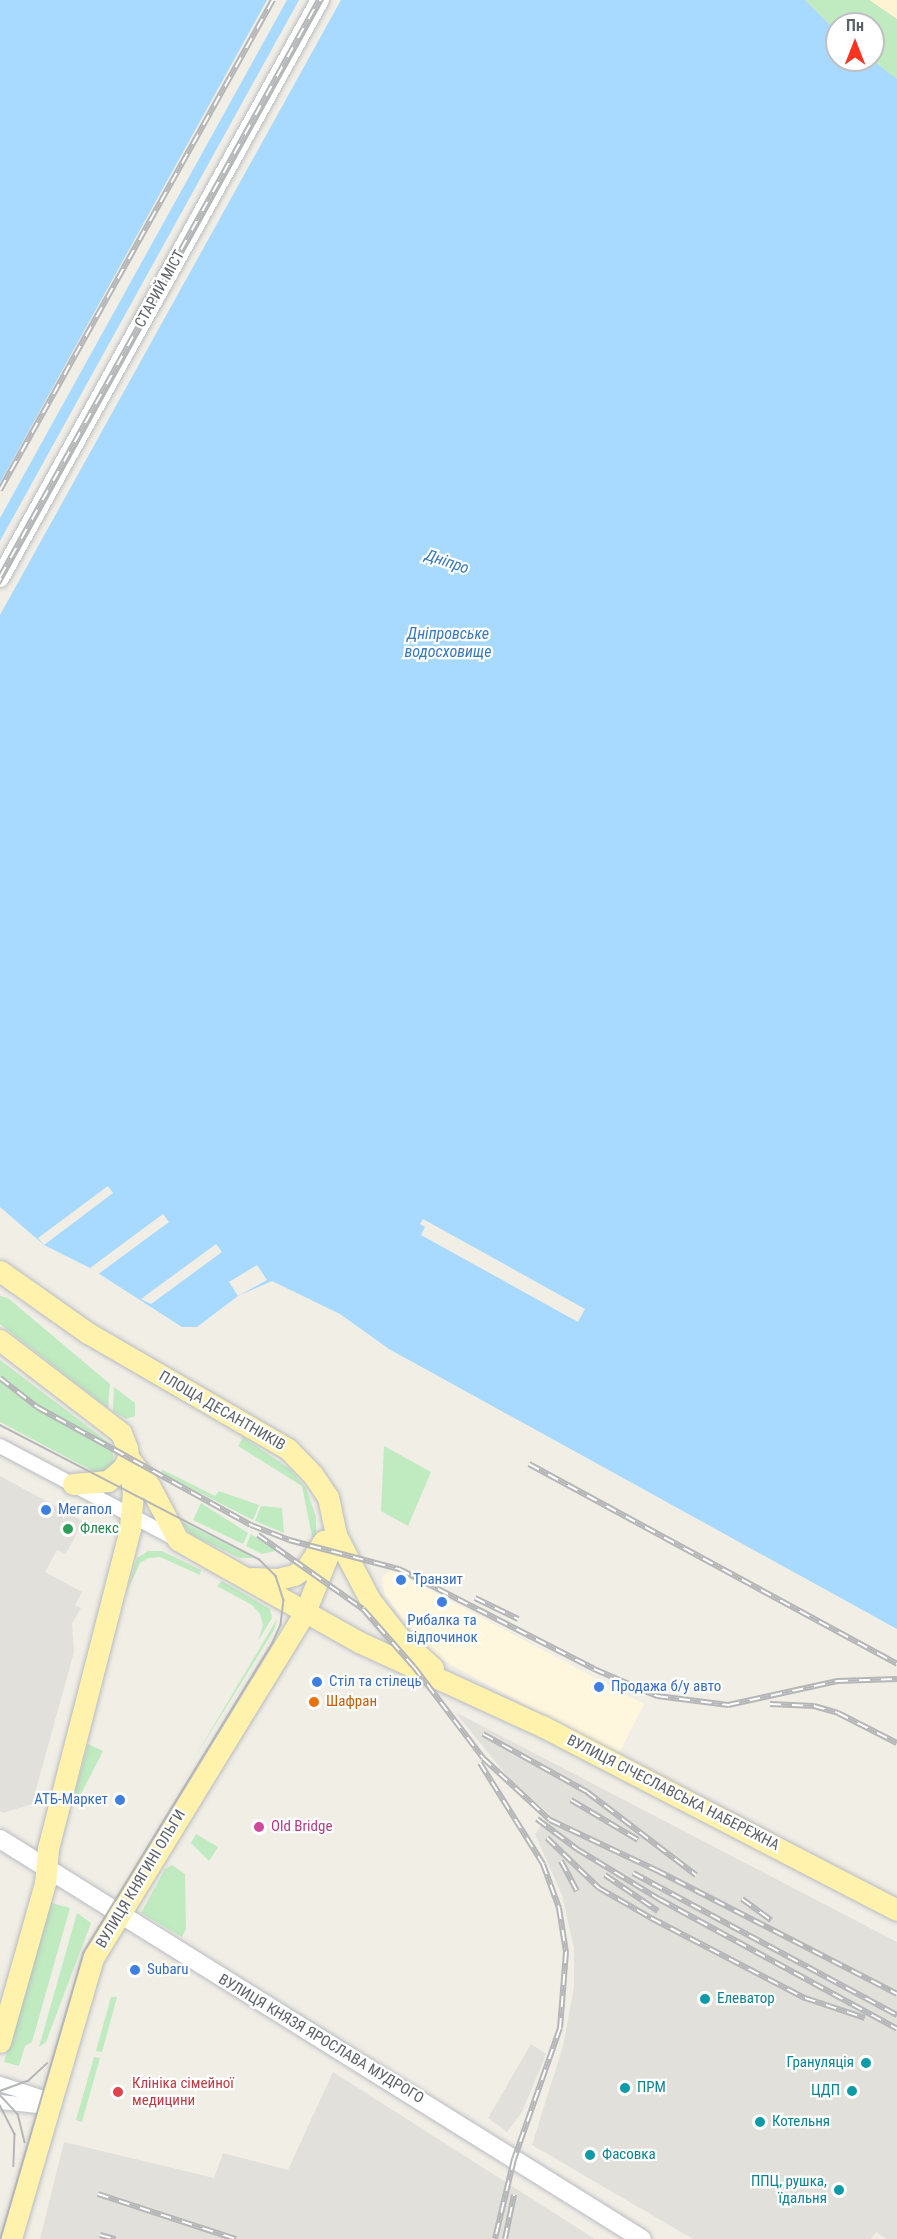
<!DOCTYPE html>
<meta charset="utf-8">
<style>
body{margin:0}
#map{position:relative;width:897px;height:2239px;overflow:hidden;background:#f1eee6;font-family:"Roboto Condensed",sans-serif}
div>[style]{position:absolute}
.commercial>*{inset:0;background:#fff7dd}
.industrial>*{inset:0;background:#e2e0da}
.green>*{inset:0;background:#c0eac0}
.sand>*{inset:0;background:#fef4d4}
.water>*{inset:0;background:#a8d9ff}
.pier>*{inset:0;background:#f1eee6}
.roads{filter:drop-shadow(0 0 2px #b8bcc1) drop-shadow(0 0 2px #b8bcc1)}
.street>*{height:14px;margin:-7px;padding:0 7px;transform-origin:7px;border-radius:7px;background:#fff}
.secondary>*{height:18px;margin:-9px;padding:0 9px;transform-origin:9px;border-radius:9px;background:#fff}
.primary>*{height:21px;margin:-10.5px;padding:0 10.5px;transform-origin:10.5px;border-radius:10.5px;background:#fff2ad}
.tram>*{height:1.5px;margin:-0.75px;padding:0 0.75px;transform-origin:0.75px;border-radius:0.75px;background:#b5b6b7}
.rail>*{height:6px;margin-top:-3px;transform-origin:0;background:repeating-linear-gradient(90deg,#fff 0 11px,#b5b6b7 0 22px);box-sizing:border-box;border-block:2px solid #b5b6b7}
.dots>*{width:16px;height:16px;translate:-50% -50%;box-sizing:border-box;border:3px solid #fff;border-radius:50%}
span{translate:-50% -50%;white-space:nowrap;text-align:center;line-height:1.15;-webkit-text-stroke:4.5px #fff;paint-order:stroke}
.street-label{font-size:15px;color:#5d6268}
.shop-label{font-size:15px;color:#366cbe}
.left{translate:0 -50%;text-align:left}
.right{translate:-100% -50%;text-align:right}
.leisure-label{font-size:15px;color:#27864d}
.food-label{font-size:15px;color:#c56008}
.hotel-label{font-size:15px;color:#b23c85}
.culture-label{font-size:15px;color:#0d838f}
.health-label{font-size:15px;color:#be3a42}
.water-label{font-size:16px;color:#3a79bc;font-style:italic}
.north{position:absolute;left:825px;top:12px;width:60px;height:60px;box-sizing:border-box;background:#fff;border:2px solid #bec0c3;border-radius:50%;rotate:0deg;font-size:16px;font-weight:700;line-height:24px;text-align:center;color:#5d6268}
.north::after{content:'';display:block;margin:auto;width:21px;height:27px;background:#fa3323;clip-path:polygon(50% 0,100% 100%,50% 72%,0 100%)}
</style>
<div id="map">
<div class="commercial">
<i style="clip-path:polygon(392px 1570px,644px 1704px,618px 1755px,437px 1657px,420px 1642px,385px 1595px,382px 1577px)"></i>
</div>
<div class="industrial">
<i style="clip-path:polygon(0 1476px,83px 1521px,66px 1554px,57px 1550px,45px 1572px,82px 1592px,75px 1605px,81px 1608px,72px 1624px,74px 1652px,32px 1804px,3px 1813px,0 1811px)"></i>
<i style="clip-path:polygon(455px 1712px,897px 1942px,897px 2239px,886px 2239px,876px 2232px,871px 2239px,693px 2239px,532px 2145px,563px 2046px,574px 1987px,574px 1948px,562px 1895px,535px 1834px,550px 1814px,516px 1787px)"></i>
<i style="clip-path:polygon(531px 2044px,546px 2054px,522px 2112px,507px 2132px,488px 2118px)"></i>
<i style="clip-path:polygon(333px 2072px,595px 2239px,40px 2239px,64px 2142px,214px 2178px,223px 2153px,288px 2170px)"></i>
</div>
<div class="green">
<i style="clip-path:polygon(805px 0,870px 0,897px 19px,897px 79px,872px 60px,873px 24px,837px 24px,837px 32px)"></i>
<i style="clip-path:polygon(0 1296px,8px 1298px,110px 1384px,108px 1408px,0 1324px)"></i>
<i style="clip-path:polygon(0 1360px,112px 1445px,114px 1464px,102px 1476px,0 1422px)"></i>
<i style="clip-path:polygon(114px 1387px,135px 1403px,135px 1416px,126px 1419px,113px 1411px)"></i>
<i style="clip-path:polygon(243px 1437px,290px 1469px,306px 1488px,316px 1517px,316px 1538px,312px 1537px,302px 1486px,238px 1446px)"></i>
<i style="clip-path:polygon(384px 1446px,431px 1472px,408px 1526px,381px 1511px)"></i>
<i style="clip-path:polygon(161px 1469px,215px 1496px,219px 1491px,259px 1505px,253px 1520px,163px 1474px)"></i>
<i style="clip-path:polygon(201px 1503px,248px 1533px,243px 1544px,193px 1520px)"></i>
<i style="clip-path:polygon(261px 1506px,282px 1508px,284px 1533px,255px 1521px)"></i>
<i style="clip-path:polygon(181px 1521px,255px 1558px,240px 1558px,190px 1534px)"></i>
<i style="clip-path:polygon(251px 1534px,276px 1551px,262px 1554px,246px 1546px)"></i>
<i style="clip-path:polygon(148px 1551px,162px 1551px,201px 1570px,200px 1575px,160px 1557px,149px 1558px,140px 1563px,127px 1591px,137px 1558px)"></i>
<i style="clip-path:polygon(222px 1581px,270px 1609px,272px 1618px,258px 1641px,263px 1625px,260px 1614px,252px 1605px,217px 1586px)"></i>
<i style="clip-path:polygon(277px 1619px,274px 1630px,189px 1767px)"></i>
<i style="clip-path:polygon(88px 1744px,103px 1751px,79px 1798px,74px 1796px)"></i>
<i style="clip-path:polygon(196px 1834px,218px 1847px,209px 1861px,191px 1843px)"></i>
<i style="clip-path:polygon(172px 1865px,185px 1874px,186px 1929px,182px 1937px,141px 1913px,165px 1869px)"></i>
<i style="clip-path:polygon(48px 1902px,70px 1908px,32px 2042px,25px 2046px,19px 2066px,4px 2062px)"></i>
<i style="clip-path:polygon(77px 1913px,91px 1923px,46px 2042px,39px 2047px)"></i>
<i style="clip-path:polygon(111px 1997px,117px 1997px,102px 2052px,96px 2051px)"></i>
<i style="clip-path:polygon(94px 2057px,100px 2058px,82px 2122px,76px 2120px)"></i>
</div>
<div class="sand">
<i style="clip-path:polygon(870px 0,897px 0,897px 19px,871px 1px)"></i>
</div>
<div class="water">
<i style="clip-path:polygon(0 0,805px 0,837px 32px,837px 60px,872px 60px,897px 79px,897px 1629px,389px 1349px,340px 1314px,272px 1281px,238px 1296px,197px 1327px,182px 1327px,90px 1268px,44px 1245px,0 1207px)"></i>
</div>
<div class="pier">
<i style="clip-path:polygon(267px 0,287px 0,0 518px,0 483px)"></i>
<i style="clip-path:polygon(299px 0,341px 0,0 615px,0 541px)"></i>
<i style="clip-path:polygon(108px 1186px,113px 1193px,44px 1245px,38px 1238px)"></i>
<i style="clip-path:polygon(163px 1214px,169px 1222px,97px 1275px,90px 1268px)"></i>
<i style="clip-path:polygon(423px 1219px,585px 1309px,578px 1322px,421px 1235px,425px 1227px,420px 1224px)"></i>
<i style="clip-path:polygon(216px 1244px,222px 1252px,151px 1304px,141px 1299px)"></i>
<i style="clip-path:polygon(257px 1265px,267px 1280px,238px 1296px,229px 1282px)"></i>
</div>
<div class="roads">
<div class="street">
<i style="left:0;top:1446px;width:199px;rotate:27.9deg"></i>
<i style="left:0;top:2084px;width:52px;rotate:17.7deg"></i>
<i style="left:0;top:2102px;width:48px;rotate:5.9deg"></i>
</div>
<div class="secondary">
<i style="left:0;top:578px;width:661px;rotate:-61.03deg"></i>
<i style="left:0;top:1839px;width:756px;rotate:31.93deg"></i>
</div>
<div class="primary">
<i style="left:0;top:1271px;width:108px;rotate:35.2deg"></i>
<i style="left:88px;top:1333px;width:231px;rotate:30.1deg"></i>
<i style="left:288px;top:1449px;width:36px;rotate:46deg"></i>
<i style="left:313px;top:1475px;width:27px;rotate:56deg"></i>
<i style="left:328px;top:1497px;width:39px;rotate:78deg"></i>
<i style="left:336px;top:1535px;width:83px;rotate:111.9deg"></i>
<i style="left:305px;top:1612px;width:406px;rotate:121.5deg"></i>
<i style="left:93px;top:1958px;width:293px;rotate:106.3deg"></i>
<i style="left:0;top:1340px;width:153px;rotate:37.5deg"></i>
<i style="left:121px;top:1433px;width:16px;rotate:68deg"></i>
<i style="left:127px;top:1448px;width:45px;rotate:82.4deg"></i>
<i style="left:133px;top:1493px;width:36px;rotate:95deg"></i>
<i style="left:130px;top:1529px;width:330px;rotate:104.4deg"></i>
<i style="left:48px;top:1849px;width:34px;rotate:95deg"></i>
<i style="left:45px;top:1883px;width:165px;rotate:105.8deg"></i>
<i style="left:128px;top:1457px;width:35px;rotate:53deg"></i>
<i style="left:149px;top:1485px;width:62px;rotate:62.2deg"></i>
<i style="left:178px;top:1540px;width:208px;rotate:29.4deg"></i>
<i style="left:359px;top:1642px;width:201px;rotate:24.7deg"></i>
<i style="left:542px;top:1726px;width:400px;rotate:27.4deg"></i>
<i style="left:73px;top:1484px;width:35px;rotate:-5deg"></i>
<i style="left:108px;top:1481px;width:21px;rotate:-41deg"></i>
<i style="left:124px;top:1467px;width:11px;rotate:-68deg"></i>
<i style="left:336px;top:1535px;width:73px;rotate:62.4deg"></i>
<i style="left:370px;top:1600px;width:47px;rotate:51.9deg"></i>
<i style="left:399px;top:1637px;width:46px;rotate:42.4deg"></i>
<i style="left:252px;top:1578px;width:26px;rotate:2deg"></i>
<i style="left:278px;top:1579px;width:16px;rotate:-14deg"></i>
<i style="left:294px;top:1575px;width:15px;rotate:-32deg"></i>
<i style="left:307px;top:1567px;width:31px;rotate:-58deg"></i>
</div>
</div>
<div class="tram">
<i style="left:0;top:584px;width:667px;rotate:-61.05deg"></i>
<i style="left:0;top:1425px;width:292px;rotate:27.4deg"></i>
<i style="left:259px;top:1559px;width:24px;rotate:45deg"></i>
<i style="left:276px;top:1576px;width:25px;rotate:72deg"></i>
<i style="left:284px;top:1600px;width:25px;rotate:97deg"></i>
<i style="left:281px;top:1625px;width:20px;rotate:114deg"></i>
<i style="left:273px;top:1643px;width:363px;rotate:121.4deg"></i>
<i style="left:84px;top:1953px;width:298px;rotate:106.2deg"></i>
<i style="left:0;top:2091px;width:30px;rotate:-20deg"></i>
<i style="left:28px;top:2081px;width:26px;rotate:-43deg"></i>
<i style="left:1px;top:2096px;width:25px;rotate:47deg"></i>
<i style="left:18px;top:2114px;width:29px;rotate:76deg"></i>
<i style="left:0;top:2105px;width:33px;rotate:63deg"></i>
<i style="left:15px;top:2134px;width:32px;rotate:92deg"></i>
</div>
<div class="rail">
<i style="left:0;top:490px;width:561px;rotate:-60.88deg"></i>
<i style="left:0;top:577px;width:659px;rotate:-61.06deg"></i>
<i style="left:0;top:1378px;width:47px;rotate:38.1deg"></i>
<i style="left:37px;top:1407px;width:244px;rotate:28.9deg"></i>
<i style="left:251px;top:1525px;width:41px;rotate:21.5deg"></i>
<i style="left:289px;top:1540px;width:114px;rotate:14.8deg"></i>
<i style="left:399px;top:1569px;width:219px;rotate:27.1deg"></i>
<i style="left:594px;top:1669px;width:69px;rotate:23.2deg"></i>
<i style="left:657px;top:1696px;width:72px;rotate:7.2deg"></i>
<i style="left:728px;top:1705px;width:112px;rotate:-12.4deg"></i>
<i style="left:837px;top:1681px;width:60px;rotate:-1.9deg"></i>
<i style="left:529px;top:1464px;width:419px;rotate:28.5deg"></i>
<i style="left:258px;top:1535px;width:128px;rotate:35.2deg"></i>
<i style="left:363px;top:1609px;width:77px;rotate:48.7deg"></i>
<i style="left:414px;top:1667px;width:114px;rotate:52.8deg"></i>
<i style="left:483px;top:1758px;width:91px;rotate:42.8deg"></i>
<i style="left:550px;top:1820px;width:117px;rotate:25.3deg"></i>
<i style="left:656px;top:1870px;width:271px;rotate:27.2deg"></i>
<i style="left:475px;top:1598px;width:48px;rotate:26deg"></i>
<i style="left:770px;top:1704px;width:44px;rotate:2.6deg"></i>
<i style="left:814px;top:1706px;width:25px;rotate:16deg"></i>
<i style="left:838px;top:1713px;width:66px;rotate:27deg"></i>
<i style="left:483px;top:1734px;width:119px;rotate:29.1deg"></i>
<i style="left:587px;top:1792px;width:137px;rotate:37.3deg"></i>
<i style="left:480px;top:1763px;width:119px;rotate:58deg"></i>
<i style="left:543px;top:1864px;width:47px;rotate:70deg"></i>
<i style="left:559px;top:1908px;width:45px;rotate:81deg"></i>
<i style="left:566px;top:1952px;width:76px;rotate:94.5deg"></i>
<i style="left:560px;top:2028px;width:139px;rotate:109.3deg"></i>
<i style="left:514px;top:2159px;width:82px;rotate:103.4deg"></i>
<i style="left:571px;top:1800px;width:78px;rotate:30.8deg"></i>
<i style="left:537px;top:1819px;width:50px;rotate:36.9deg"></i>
<i style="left:577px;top:1849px;width:96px;rotate:31.4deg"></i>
<i style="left:659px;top:1899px;width:271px;rotate:28.6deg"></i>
<i style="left:547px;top:1838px;width:72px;rotate:43.9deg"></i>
<i style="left:599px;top:1888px;width:60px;rotate:30deg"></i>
<i style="left:651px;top:1918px;width:174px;rotate:27.5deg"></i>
<i style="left:805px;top:1998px;width:63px;rotate:18.4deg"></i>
<i style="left:561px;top:1861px;width:34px;rotate:62deg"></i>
<i style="left:633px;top:1873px;width:300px;rotate:28.3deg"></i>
<i style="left:605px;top:1875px;width:64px;rotate:34.2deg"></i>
<i style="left:742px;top:1899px;width:36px;rotate:36deg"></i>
<i style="left:98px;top:2194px;width:145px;rotate:18.1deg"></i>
<i style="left:100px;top:2235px;width:16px;rotate:15deg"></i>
<i style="left:505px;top:2239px;width:45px;rotate:-78.4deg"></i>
</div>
<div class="dots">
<i style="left:46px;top:1510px;background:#3f7fe0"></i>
<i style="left:68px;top:1529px;background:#2e9e5b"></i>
<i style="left:401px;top:1580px;background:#3f7fe0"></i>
<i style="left:442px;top:1602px;background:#3f7fe0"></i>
<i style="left:317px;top:1682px;background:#3f7fe0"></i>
<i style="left:599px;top:1687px;background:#3f7fe0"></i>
<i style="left:314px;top:1702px;background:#e8710a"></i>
<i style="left:120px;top:1800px;background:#3f7fe0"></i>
<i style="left:259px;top:1827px;background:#d1479c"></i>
<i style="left:135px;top:1970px;background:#3f7fe0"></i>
<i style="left:705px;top:1999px;background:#0f9aa8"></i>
<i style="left:866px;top:2063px;background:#0f9aa8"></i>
<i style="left:625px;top:2088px;background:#0f9aa8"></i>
<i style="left:852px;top:2091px;background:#0f9aa8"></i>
<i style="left:118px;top:2092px;background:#e0444e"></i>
<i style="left:760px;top:2122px;background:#0f9aa8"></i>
<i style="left:590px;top:2155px;background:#0f9aa8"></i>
<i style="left:839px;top:2190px;background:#0f9aa8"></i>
</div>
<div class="street-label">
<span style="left:160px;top:289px;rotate:-61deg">СТАРИЙ МІСТ</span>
<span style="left:222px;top:1411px;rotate:30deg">ПЛОЩА ДЕСАНТНИКІВ</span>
<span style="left:673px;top:1793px;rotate:27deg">ВУЛИЦЯ СІЧЕСЛАВСЬКА НАБЕРЕЖНА</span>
<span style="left:141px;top:1879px;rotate:-59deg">ВУЛИЦЯ КНЯГИНІ ОЛЬГИ</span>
<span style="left:321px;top:2039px;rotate:31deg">ВУЛИЦЯ КНЯЗЯ ЯРОСЛАВА МУДРОГО</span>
</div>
<div class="shop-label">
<span class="left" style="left:58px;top:1510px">Мегапол</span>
<span class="left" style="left:413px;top:1580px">Транзит</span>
<span style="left:442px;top:1629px">Рибалка та<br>відпочинок</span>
<span class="left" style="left:329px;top:1682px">Стіл та стілець</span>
<span class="left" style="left:611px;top:1687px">Продажа б/у авто</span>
<span class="right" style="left:108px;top:1800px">АТБ-Маркет</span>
<span class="left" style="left:147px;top:1970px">Subaru</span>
</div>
<div class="leisure-label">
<span class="left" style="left:80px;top:1529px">Флекс</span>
</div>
<div class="food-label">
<span class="left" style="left:326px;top:1702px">Шафран</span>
</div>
<div class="hotel-label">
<span class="left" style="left:271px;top:1827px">Old Bridge</span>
</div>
<div class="culture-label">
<span class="left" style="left:717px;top:1999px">Елеватор</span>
<span class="right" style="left:854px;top:2063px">Грануляція</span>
<span class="left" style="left:637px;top:2088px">ПРМ</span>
<span class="right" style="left:840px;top:2091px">ЦДП</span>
<span class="left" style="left:772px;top:2122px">Котельня</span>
<span class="left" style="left:602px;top:2155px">Фасовка</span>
<span class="right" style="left:827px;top:2190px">ППЦ, рушка,<br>їдальня</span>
</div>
<div class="health-label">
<span class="left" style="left:132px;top:2092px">Клініка сімейної<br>медицини</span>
</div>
<div class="water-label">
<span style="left:447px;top:562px;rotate:19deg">Дніпро</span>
<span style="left:448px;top:643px">Дніпровське<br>водосховище</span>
</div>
<div class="north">Пн</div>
</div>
